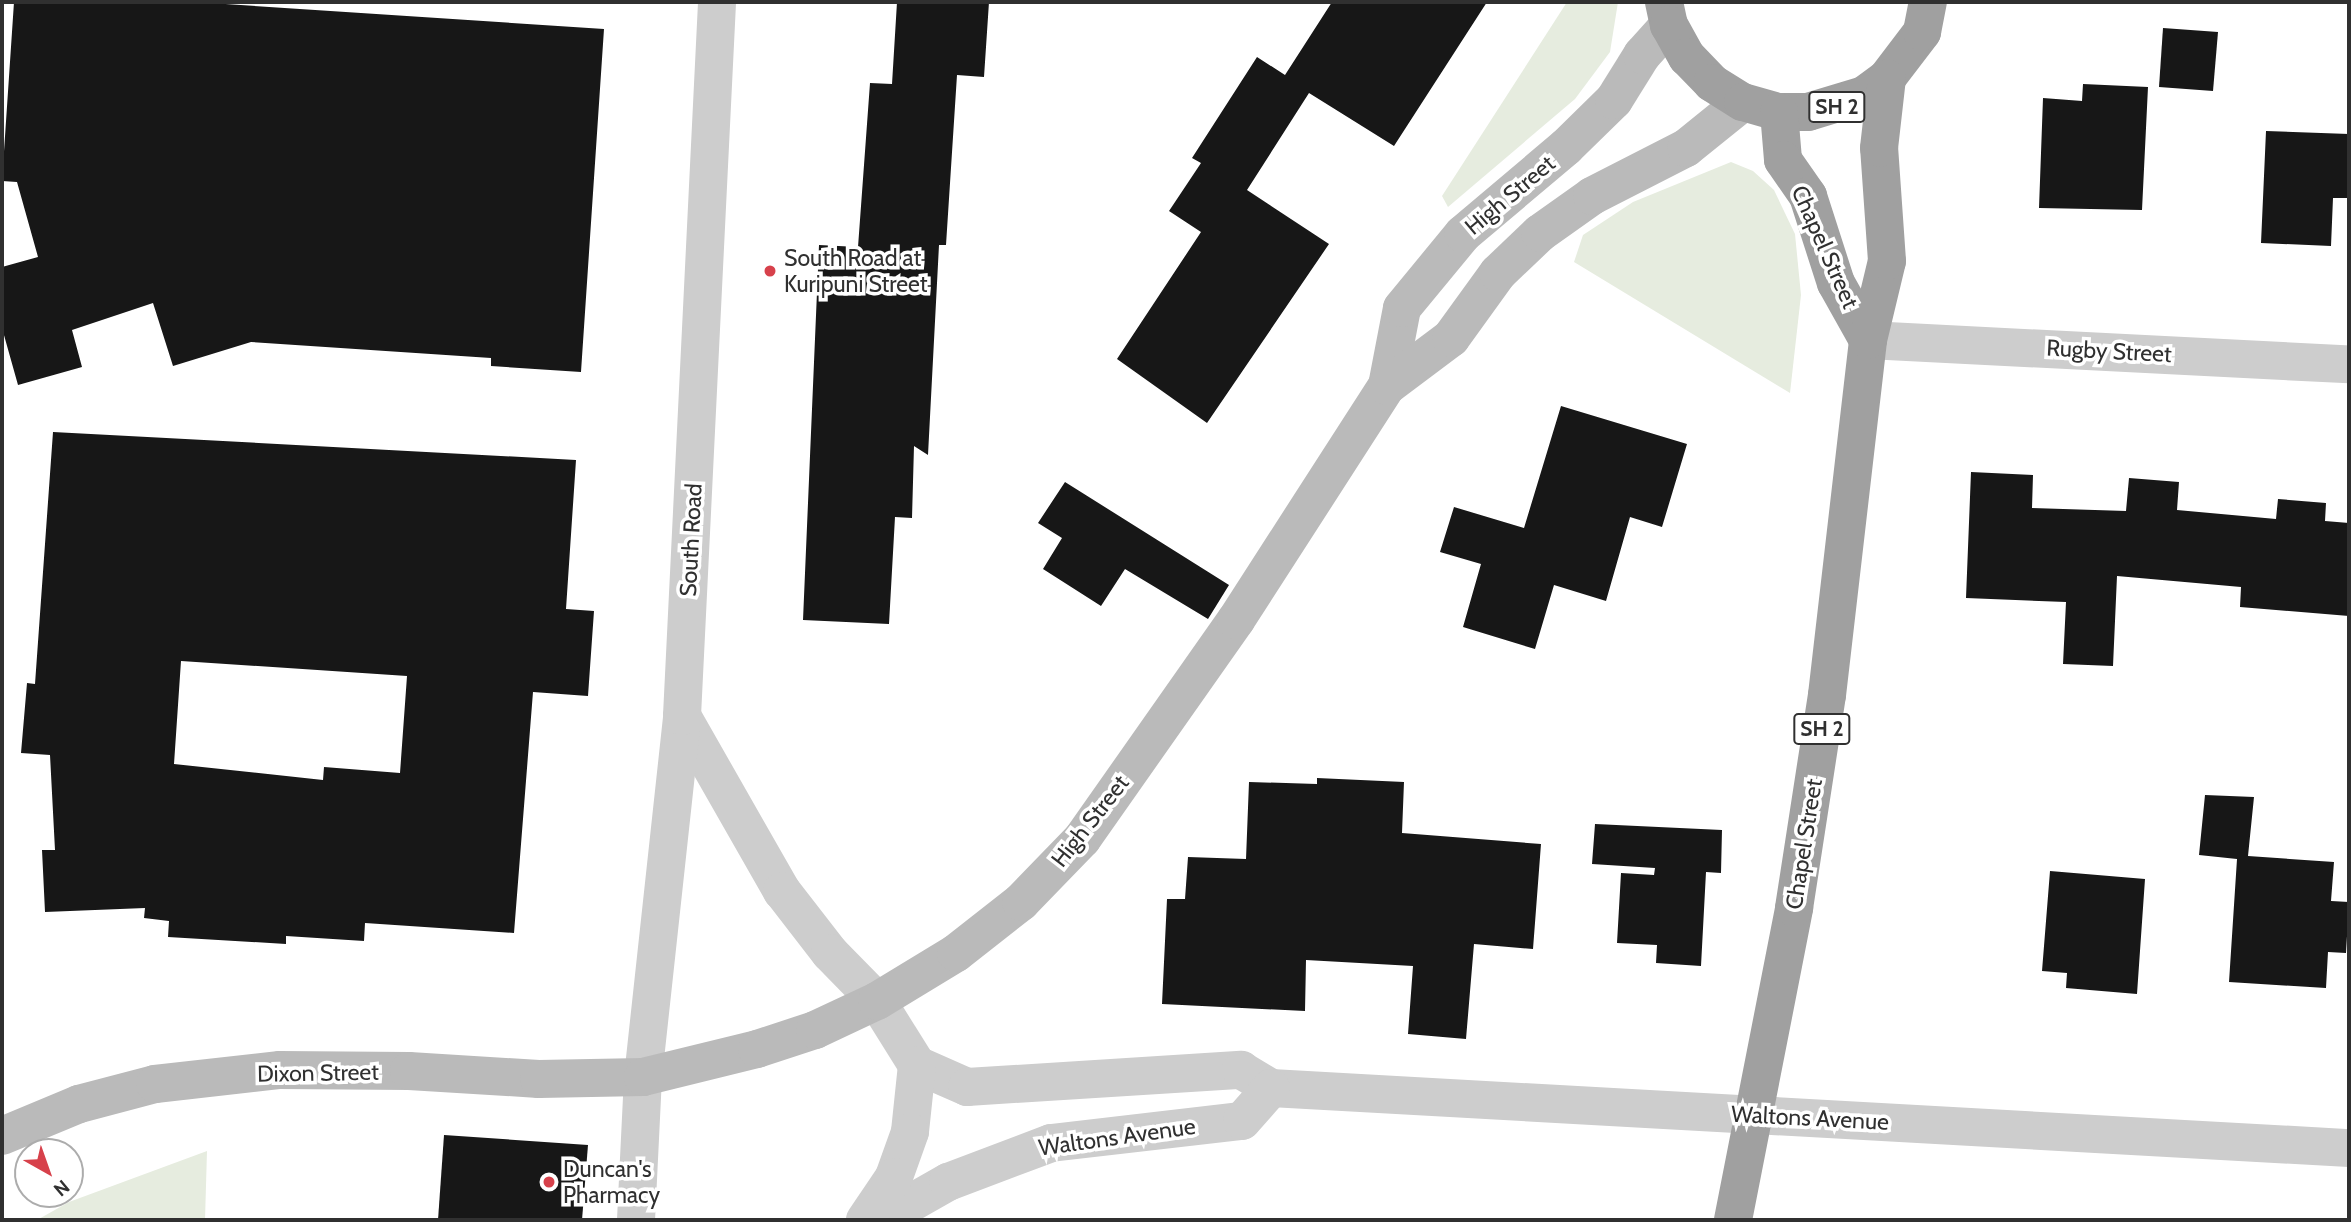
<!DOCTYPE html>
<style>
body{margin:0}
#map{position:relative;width:2351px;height:1222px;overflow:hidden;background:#fff;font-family:Cabin,sans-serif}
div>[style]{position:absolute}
.green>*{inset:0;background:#e6ecdf}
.building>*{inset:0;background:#171717}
.minor>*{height:38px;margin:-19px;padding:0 19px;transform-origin:19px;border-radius:19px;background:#cdcdcd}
.tertiary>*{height:38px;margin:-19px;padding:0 19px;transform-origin:19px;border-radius:19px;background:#cdcdcd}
.secondary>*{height:38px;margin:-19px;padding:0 19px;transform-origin:19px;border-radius:19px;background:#bababa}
.trunk>*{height:38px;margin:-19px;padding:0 19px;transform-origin:19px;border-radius:19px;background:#a0a0a0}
.dots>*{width:19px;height:19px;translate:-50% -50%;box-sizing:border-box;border:4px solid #fff;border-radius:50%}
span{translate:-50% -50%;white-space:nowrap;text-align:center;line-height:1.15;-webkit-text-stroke:7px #fff;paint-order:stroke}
.shield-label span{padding:2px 5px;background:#fff;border:2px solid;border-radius:5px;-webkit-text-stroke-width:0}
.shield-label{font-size:21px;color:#303030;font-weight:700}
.street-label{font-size:23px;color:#303030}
.poi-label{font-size:23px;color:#303030}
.left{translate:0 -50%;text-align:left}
.frame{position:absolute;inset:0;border:4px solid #303030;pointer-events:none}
.north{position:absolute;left:14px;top:1138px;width:70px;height:70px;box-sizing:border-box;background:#fff;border:2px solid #acacac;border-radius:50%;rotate:140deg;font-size:19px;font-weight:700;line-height:28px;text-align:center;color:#303030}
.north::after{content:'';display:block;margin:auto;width:24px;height:32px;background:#d7414b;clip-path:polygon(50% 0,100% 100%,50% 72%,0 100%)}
</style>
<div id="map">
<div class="green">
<i style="clip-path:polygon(1567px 2px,1618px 2px,1610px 52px,1575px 99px,1448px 207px,1442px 196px)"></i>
<i style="clip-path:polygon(1731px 162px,1753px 171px,1774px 190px,1795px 234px,1801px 295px,1790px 393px,1574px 262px,1583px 235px,1633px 202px)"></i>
<i style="clip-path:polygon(207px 1151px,205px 1220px,37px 1220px,69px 1202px)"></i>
</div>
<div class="building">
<i style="clip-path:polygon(14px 2px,195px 2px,604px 29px,581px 372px,491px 366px,491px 358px,251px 342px,173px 366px,153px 303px,72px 330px,82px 367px,18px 385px,2px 328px,2px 267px,38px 257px,17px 182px,2px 181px)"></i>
<i style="clip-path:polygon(897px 2px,989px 2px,984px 77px,957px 75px,946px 245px,939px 245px,928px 455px,914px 446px,912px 518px,895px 517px,889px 624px,803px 620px,819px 245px,858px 247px,870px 83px,892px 84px)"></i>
<i style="clip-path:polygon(1332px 2px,1487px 2px,1394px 146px,1309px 93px,1247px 190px,1329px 244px,1207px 423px,1117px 359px,1201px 232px,1169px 211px,1201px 163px,1192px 158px,1257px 57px,1285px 75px)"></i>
<i style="clip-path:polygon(2163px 28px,2218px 32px,2213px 91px,2159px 87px)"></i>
<i style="clip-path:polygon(2083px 84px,2148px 87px,2142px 210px,2039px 208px,2043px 98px,2082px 101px)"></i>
<i style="clip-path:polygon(2266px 131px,2349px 134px,2349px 198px,2333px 198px,2331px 246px,2261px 243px)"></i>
<i style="clip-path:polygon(1561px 406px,1687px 444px,1662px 527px,1630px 517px,1606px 601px,1554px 585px,1535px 649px,1463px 627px,1481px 564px,1440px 552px,1454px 507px,1524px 528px)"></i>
<i style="clip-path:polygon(evenodd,53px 432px,576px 460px,566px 609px,594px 611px,588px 696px,533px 692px,514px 933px,365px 923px,364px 941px,286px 936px,286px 944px,168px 937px,169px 921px,144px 918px,145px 908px,45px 912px,42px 850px,55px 850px,50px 755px,21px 753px,27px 683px,35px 684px,53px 432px,181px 661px,407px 676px,400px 773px,324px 767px,323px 780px,174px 764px,181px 661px)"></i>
<i style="clip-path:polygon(1971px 472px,2033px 475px,2032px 508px,2126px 511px,2129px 478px,2179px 482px,2177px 510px,2276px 519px,2278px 499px,2326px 503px,2325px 521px,2349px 523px,2349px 616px,2240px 607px,2241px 587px,2117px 576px,2113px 666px,2063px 664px,2066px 602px,1966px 598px)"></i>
<i style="clip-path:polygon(1065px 482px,1229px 585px,1208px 619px,1125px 569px,1101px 606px,1043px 569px,1062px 538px,1038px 523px)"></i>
<i style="clip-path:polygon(1317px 778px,1404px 782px,1402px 833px,1541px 844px,1533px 949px,1474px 944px,1466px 1039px,1408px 1034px,1413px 966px,1306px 960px,1305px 1011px,1162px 1004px,1167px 899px,1185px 899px,1188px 857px,1246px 859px,1249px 782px,1317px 784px)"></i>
<i style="clip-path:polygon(2205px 795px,2254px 797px,2248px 856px,2334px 862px,2331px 901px,2349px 902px,2346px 953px,2328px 952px,2326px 988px,2229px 982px,2237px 859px,2199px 855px)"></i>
<i style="clip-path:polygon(1595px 824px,1722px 830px,1721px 873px,1706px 872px,1701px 966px,1656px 963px,1657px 945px,1617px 943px,1621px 873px,1654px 875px,1655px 868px,1592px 864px)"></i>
<i style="clip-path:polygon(2050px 871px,2145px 879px,2137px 994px,2066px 988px,2067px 973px,2042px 971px)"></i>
<i style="clip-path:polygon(444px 1135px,588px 1145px,582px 1220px,438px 1220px)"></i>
</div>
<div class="minor">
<i style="left:1868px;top:340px;width:482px;rotate:2.9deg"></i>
<i style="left:917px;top:1065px;width:55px;rotate:23.7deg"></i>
<i style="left:967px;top:1087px;width:275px;rotate:-3.6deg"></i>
<i style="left:1241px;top:1070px;width:35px;rotate:31deg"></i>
<i style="left:1271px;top:1088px;width:1080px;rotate:3.19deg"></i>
<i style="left:881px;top:1220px;width:77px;rotate:-29.6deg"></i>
<i style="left:948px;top:1182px;width:110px;rotate:-20.7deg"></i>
<i style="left:1051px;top:1143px;width:192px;rotate:-6.6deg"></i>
<i style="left:1242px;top:1121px;width:44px;rotate:-48.7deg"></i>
</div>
<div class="tertiary">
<i style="left:682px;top:716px;width:202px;rotate:60.3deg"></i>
<i style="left:782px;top:891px;width:78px;rotate:52.3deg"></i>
<i style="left:830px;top:953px;width:67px;rotate:45.6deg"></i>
<i style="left:877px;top:1001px;width:75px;rotate:58deg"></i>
<i style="left:917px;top:1065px;width:67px;rotate:96deg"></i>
<i style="left:910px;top:1132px;width:48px;rotate:109.6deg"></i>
<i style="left:894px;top:1177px;width:52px;rotate:124deg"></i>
<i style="left:636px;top:1220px;width:143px;rotate:-87.2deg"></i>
<i style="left:643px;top:1077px;width:363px;rotate:-83.8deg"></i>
<i style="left:682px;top:716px;width:715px;rotate:-87.19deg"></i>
</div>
<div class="secondary">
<i style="left:1387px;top:386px;width:79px;rotate:-79.1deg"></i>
<i style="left:1402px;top:308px;width:96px;rotate:-50.5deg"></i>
<i style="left:1463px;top:234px;width:135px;rotate:-40.2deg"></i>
<i style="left:1566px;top:147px;width:67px;rotate:-44.4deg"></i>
<i style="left:1614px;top:100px;width:53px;rotate:-58.1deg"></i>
<i style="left:1642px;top:55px;width:40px;rotate:-48deg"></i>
<i style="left:2px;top:1136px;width:83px;rotate:-22.6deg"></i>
<i style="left:79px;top:1104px;width:79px;rotate:-14.7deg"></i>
<i style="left:155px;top:1084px;width:126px;rotate:-6.4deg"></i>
<i style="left:280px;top:1070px;width:129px;rotate:0.4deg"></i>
<i style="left:409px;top:1071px;width:130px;rotate:3.5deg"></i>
<i style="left:539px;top:1079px;width:104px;rotate:-1.1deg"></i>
<i style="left:643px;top:1077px;width:117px;rotate:-13.8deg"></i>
<i style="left:757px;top:1049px;width:61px;rotate:-18.1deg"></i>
<i style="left:815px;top:1030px;width:68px;rotate:-25.1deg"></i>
<i style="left:877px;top:1001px;width:92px;rotate:-31.3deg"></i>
<i style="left:956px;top:953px;width:83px;rotate:-38.1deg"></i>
<i style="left:1021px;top:902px;width:88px;rotate:-45.9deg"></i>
<i style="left:1082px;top:839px;width:268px;rotate:-54.9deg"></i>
<i style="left:1236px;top:620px;width:278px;rotate:-57.2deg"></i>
<i style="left:1387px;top:386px;width:80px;rotate:-36.9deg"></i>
<i style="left:1451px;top:338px;width:80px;rotate:-54.1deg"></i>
<i style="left:1498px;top:273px;width:58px;rotate:-43.6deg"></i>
<i style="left:1540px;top:233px;width:64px;rotate:-35.4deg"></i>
<i style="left:1592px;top:196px;width:106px;rotate:-27.1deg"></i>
<i style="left:1686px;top:148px;width:73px;rotate:-38.9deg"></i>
</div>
<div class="trunk">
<i style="left:1664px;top:2px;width:24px;rotate:78deg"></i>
<i style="left:1669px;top:25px;width:37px;rotate:61deg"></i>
<i style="left:1687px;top:57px;width:36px;rotate:46deg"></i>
<i style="left:1712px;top:83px;width:36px;rotate:32deg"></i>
<i style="left:1743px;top:102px;width:37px;rotate:16deg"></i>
<i style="left:1779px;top:112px;width:29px"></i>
<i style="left:1808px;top:112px;width:59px;rotate:-16.9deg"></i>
<i style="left:1864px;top:95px;width:29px;rotate:-36deg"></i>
<i style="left:1887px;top:78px;width:58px;rotate:-52.7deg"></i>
<i style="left:1922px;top:32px;width:31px;rotate:-79deg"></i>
<i style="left:1779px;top:112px;width:48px;rotate:85.2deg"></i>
<i style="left:1783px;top:160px;width:44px;rotate:55.2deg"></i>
<i style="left:1808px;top:196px;width:91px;rotate:72.2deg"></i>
<i style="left:1836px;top:283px;width:65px;rotate:60.7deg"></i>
<i style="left:1733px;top:1220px;width:318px;rotate:-78.9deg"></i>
<i style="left:1794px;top:908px;width:216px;rotate:-81.2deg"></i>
<i style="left:1827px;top:695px;width:357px;rotate:-83.4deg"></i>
<i style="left:1868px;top:340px;width:81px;rotate:-76.5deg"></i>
<i style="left:1887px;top:261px;width:113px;rotate:-94deg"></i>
<i style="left:1879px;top:148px;width:70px;rotate:-83.5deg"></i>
</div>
<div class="dots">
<i style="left:770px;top:271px;background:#d7414b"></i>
<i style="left:549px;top:1182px;background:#d7414b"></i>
</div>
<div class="shield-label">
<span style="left:1837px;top:107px">SH 2</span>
<span style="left:1822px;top:729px">SH 2</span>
</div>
<div class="street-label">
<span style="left:1510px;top:195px;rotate:-40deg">High Street</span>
<span style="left:1825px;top:247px;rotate:66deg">Chapel Street</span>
<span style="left:2109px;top:351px;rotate:3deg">Rugby Street</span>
<span style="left:691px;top:540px;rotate:-87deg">South Road</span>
<span style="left:1090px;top:821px;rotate:-52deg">High Street</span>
<span style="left:1804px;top:844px;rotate:-81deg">Chapel Street</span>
<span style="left:318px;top:1073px;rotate:-1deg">Dixon Street</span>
<span style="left:1810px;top:1118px;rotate:3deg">Waltons Avenue</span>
<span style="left:1117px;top:1137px;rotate:-8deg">Waltons Avenue</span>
</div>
<div class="poi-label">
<span class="left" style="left:784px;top:271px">South Road at<br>Kuripuni Street</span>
<span class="left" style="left:563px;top:1182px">Duncan's<br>Pharmacy</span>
</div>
<div class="frame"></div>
<div class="north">N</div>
</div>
